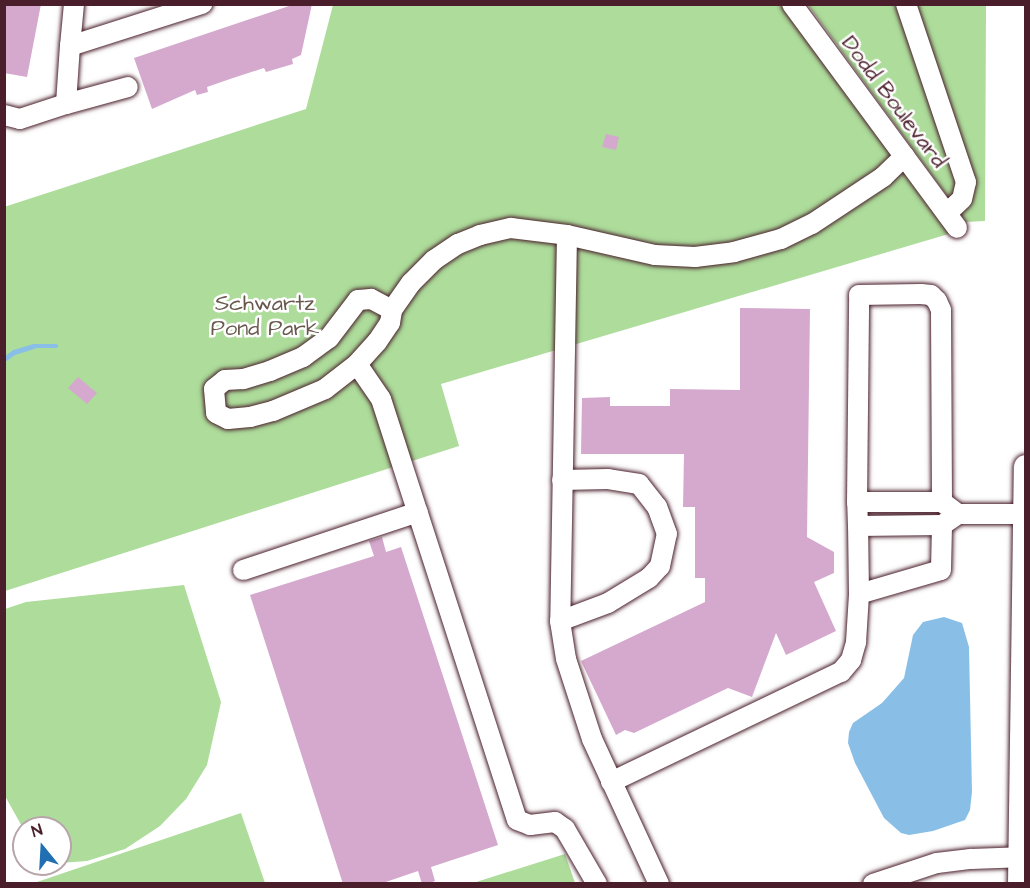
<!DOCTYPE html>
<style>
body{margin:0}
#map{position:relative;width:1030px;height:888px;overflow:hidden;background:#fff;font-family:"Architects Daughter",sans-serif}
div>[style]{position:absolute}
.green>*{inset:0;background:#addc9b}
.water>*{inset:0;background:#89bfe7}
.stream>*{height:4.5px;margin:-2.25px;padding:0 2.25px;transform-origin:2.25px;border-radius:2.25px;background:#89bfe7}
.building>*{inset:0;background:#d5a9cd}
.roads{filter:drop-shadow(0 0 2px #4a1f2b) drop-shadow(0 0 2px #4a1f2b)}
.minor>*{height:20px;margin:-10px;padding:0 10px;transform-origin:10px;border-radius:10px;background:#fff}
.major>*{height:24px;margin:-12px;padding:0 12px;transform-origin:12px;border-radius:12px;background:#fff}
span{translate:-50% -50%;white-space:nowrap;text-align:center;line-height:1.15;-webkit-text-stroke:5px #fff;paint-order:stroke}
.street-label{font-size:22px;color:#4a1f2b}
.park-label{font-size:22px;color:#68584d}
.frame{position:absolute;inset:0;border:6px solid #4a1f2b;pointer-events:none}
.north{position:absolute;left:12px;top:816px;width:60px;height:60px;box-sizing:border-box;background:#fff;border:2px solid #b7a5aa;border-radius:50%;rotate:342deg;font-size:16px;font-weight:700;line-height:24px;text-align:center;color:#4a1f2b}
.north::after{content:'';display:block;margin:auto;width:21px;height:27px;background:#1f6fb2;clip-path:polygon(50% 0,100% 100%,50% 72%,0 100%)}
</style>
<div id="map">
<div class="green">
<i style="clip-path:polygon(782px 4px,952px 233px,441px 384px,459px 446px,5px 591px,4px 207px,306px 109px,333px 5px)"></i>
<i style="clip-path:polygon(808px 5px,986px 5px,985px 221px,966px 222px)"></i>
<i style="clip-path:polygon(184px 585px,221px 702px,207px 765px,186px 799px,160px 826px,125px 849px,87px 861px,60px 863px,60px 828px,24px 830px,5px 796px,5px 609px,26px 602px)"></i>
<i style="clip-path:polygon(241px 813px,265px 883px,34px 883px)"></i>
<i style="clip-path:polygon(565px 854px,575px 883px,473px 883px)"></i>
</div>
<div class="water">
<i style="clip-path:polygon(944px 617px,962px 623px,969px 647px,972px 792px,970px 810px,965px 820px,933px 831px,909px 835px,901px 833px,884px 818px,855px 763px,848px 743px,849px 732px,853px 723px,882px 703px,904px 678px,913px 635px,923px 622px)"></i>
</div>
<div class="stream">
<i style="left:4px;top:359px;width:12px;rotate:-35deg"></i>
<i style="left:14px;top:352px;width:21px;rotate:-17deg"></i>
<i style="left:34px;top:346px;width:22px"></i>
</div>
<div class="building">
<i style="clip-path:polygon(4px 4px,41px 4px,27px 77px,4px 73px)"></i>
<i style="clip-path:polygon(295px 4px,312px 4px,301px 55px,292px 59px,293px 64px,266px 72px,264px 68px,230px 79px,207px 87px,208px 92px,197px 95px,195px 90px,152px 109px,134px 58px)"></i>
<i style="clip-path:polygon(606px 134px,619px 137px,616px 150px,602px 147px)"></i>
<i style="clip-path:polygon(740px 308px,810px 309px,807px 537px,834px 552px,834px 573px,814px 582px,836px 631px,786px 655px,776px 633px,752px 697px,728px 688px,634px 733px,625px 730px,616px 735px,581px 661px,705px 602px,705px 578px,695px 578px,695px 507px,683px 507px,684px 454px,581px 454px,582px 398px,610px 397px,610px 406px,670px 406px,670px 389px,740px 390px)"></i>
<i style="clip-path:polygon(78px 377px,97px 393px,87px 404px,68px 388px)"></i>
<i style="clip-path:polygon(382px 537px,386px 552px,401px 547px,498px 845px,431px 867px,435px 881px,427px 884px,422px 884px,418px 871px,380px 884px,343px 884px,250px 595px,374px 556px,369px 541px)"></i>
</div>
<div class="roads">
<div class="minor">
<i style="left:74px;top:4px;width:42px;rotate:95.4deg"></i>
<i style="left:70px;top:46px;width:139px;rotate:-17.7deg"></i>
<i style="left:792px;top:4px;width:278px;rotate:53.6deg"></i>
<i style="left:906px;top:4px;width:188px;rotate:71.4deg"></i>
<i style="left:966px;top:182px;width:17px;rotate:103deg"></i>
<i style="left:962px;top:199px;width:21px;rotate:137deg"></i>
<i style="left:66px;top:104px;width:64px;rotate:-15.3deg"></i>
<i style="left:4px;top:115px;width:16px;rotate:14deg"></i>
<i style="left:20px;top:119px;width:48px;rotate:-18.1deg"></i>
<i style="left:66px;top:104px;width:58px;rotate:-86.1deg"></i>
<i style="left:567px;top:235px;width:386px;rotate:91deg"></i>
<i style="left:560px;top:621px;width:38px;rotate:81deg"></i>
<i style="left:566px;top:659px;width:84px;rotate:72deg"></i>
<i style="left:592px;top:739px;width:160px;rotate:65.2deg"></i>
<i style="left:392px;top:310px;width:24px;rotate:-152deg"></i>
<i style="left:371px;top:299px;width:13px;rotate:176deg"></i>
<i style="left:358px;top:300px;width:48px;rotate:127.3deg"></i>
<i style="left:329px;top:338px;width:32px;rotate:144deg"></i>
<i style="left:303px;top:357px;width:36px;rotate:157deg"></i>
<i style="left:270px;top:371px;width:28px;rotate:163deg"></i>
<i style="left:243px;top:379px;width:18px;rotate:177deg"></i>
<i style="left:225px;top:380px;width:14px;rotate:141deg"></i>
<i style="left:214px;top:389px;width:24px;rotate:85deg"></i>
<i style="left:216px;top:413px;width:13px;rotate:27deg"></i>
<i style="left:228px;top:419px;width:22px;rotate:-5deg"></i>
<i style="left:250px;top:417px;width:24px;rotate:-15deg"></i>
<i style="left:273px;top:411px;width:56px;rotate:-22.9deg"></i>
<i style="left:325px;top:389px;width:41px;rotate:-38deg"></i>
<i style="left:357px;top:364px;width:30px;rotate:-48deg"></i>
<i style="left:377px;top:342px;width:23px;rotate:-56deg"></i>
<i style="left:390px;top:323px;width:13px;rotate:-81deg"></i>
<i style="left:392px;top:310px;width:33px;rotate:-55deg"></i>
<i style="left:411px;top:283px;width:33px;rotate:-45deg"></i>
<i style="left:434px;top:260px;width:29px;rotate:-34deg"></i>
<i style="left:458px;top:244px;width:24px;rotate:-22deg"></i>
<i style="left:480px;top:235px;width:32px;rotate:-13deg"></i>
<i style="left:511px;top:228px;width:56px;rotate:7.1deg"></i>
<i style="left:567px;top:235px;width:90px;rotate:12.8deg"></i>
<i style="left:655px;top:255px;width:40px;rotate:2.9deg"></i>
<i style="left:695px;top:257px;width:39px;rotate:-7deg"></i>
<i style="left:734px;top:252px;width:49px;rotate:-15.5deg"></i>
<i style="left:781px;top:239px;width:34px;rotate:-26deg"></i>
<i style="left:812px;top:224px;width:85px;rotate:-33.5deg"></i>
<i style="left:883px;top:177px;width:30px;rotate:-44deg"></i>
<i style="left:357px;top:364px;width:42px;rotate:55.6deg"></i>
<i style="left:381px;top:399px;width:442px;rotate:72.1deg"></i>
<i style="left:517px;top:820px;width:14px;rotate:21deg"></i>
<i style="left:530px;top:825px;width:25px;rotate:-7deg"></i>
<i style="left:555px;top:822px;width:12px;rotate:35deg"></i>
<i style="left:565px;top:829px;width:64px;rotate:59.8deg"></i>
<i style="left:857px;top:502px;width:207px;rotate:-89.4deg"></i>
<i style="left:859px;top:295px;width:62px;rotate:-0.9deg"></i>
<i style="left:921px;top:294px;width:10px;rotate:6deg"></i>
<i style="left:931px;top:295px;width:8px;rotate:45deg"></i>
<i style="left:937px;top:301px;width:10px;rotate:66deg"></i>
<i style="left:941px;top:310px;width:192px;rotate:89.7deg"></i>
<i style="left:958px;top:514px;width:19px;rotate:145deg"></i>
<i style="left:942px;top:525px;width:84px;rotate:179.3deg"></i>
<i style="left:858px;top:526px;width:24px;rotate:-92deg"></i>
<i style="left:857px;top:502px;width:85px"></i>
<i style="left:942px;top:502px;width:20px;rotate:37deg"></i>
<i style="left:958px;top:514px;width:65px"></i>
<i style="left:243px;top:570px;width:184px;rotate:-18.3deg"></i>
<i style="left:859px;top:594px;width:85px;rotate:-16.3deg"></i>
<i style="left:941px;top:570px;width:45px;rotate:-88.7deg"></i>
<i style="left:560px;top:621px;width:51px;rotate:-20.6deg"></i>
<i style="left:608px;top:603px;width:48px;rotate:-31.4deg"></i>
<i style="left:649px;top:578px;width:16px;rotate:-47deg"></i>
<i style="left:660px;top:566px;width:33px;rotate:-78deg"></i>
<i style="left:667px;top:534px;width:29px;rotate:-110deg"></i>
<i style="left:657px;top:507px;width:29px;rotate:-128deg"></i>
<i style="left:639px;top:484px;width:31px;rotate:-171deg"></i>
<i style="left:608px;top:479px;width:46px;rotate:178.8deg"></i>
<i style="left:611px;top:782px;width:255px;rotate:-25.6deg"></i>
<i style="left:841px;top:672px;width:16px;rotate:-50deg"></i>
<i style="left:851px;top:660px;width:19px;rotate:-74deg"></i>
<i style="left:856px;top:642px;width:48px;rotate:-86.4deg"></i>
<i style="left:859px;top:594px;width:68px;rotate:-90.8deg"></i>
<i style="left:873px;top:884px;width:67px;rotate:-18.2deg"></i>
<i style="left:937px;top:863px;width:34px;rotate:-7deg"></i>
<i style="left:971px;top:859px;width:55px;rotate:-2.1deg"></i>
</div>
<div class="major">
<i style="left:1020px;top:884px;width:417px;rotate:-89.2deg"></i>
</div>
</div>
<div class="street-label">
<span style="left:894px;top:102px;rotate:53deg">Dodd Boulevard</span>
</div>
<div class="park-label">
<span style="left:265px;top:316px">Schwartz<br>Pond Park</span>
</div>
<div class="frame"></div>
<div class="north">N</div>
</div>
